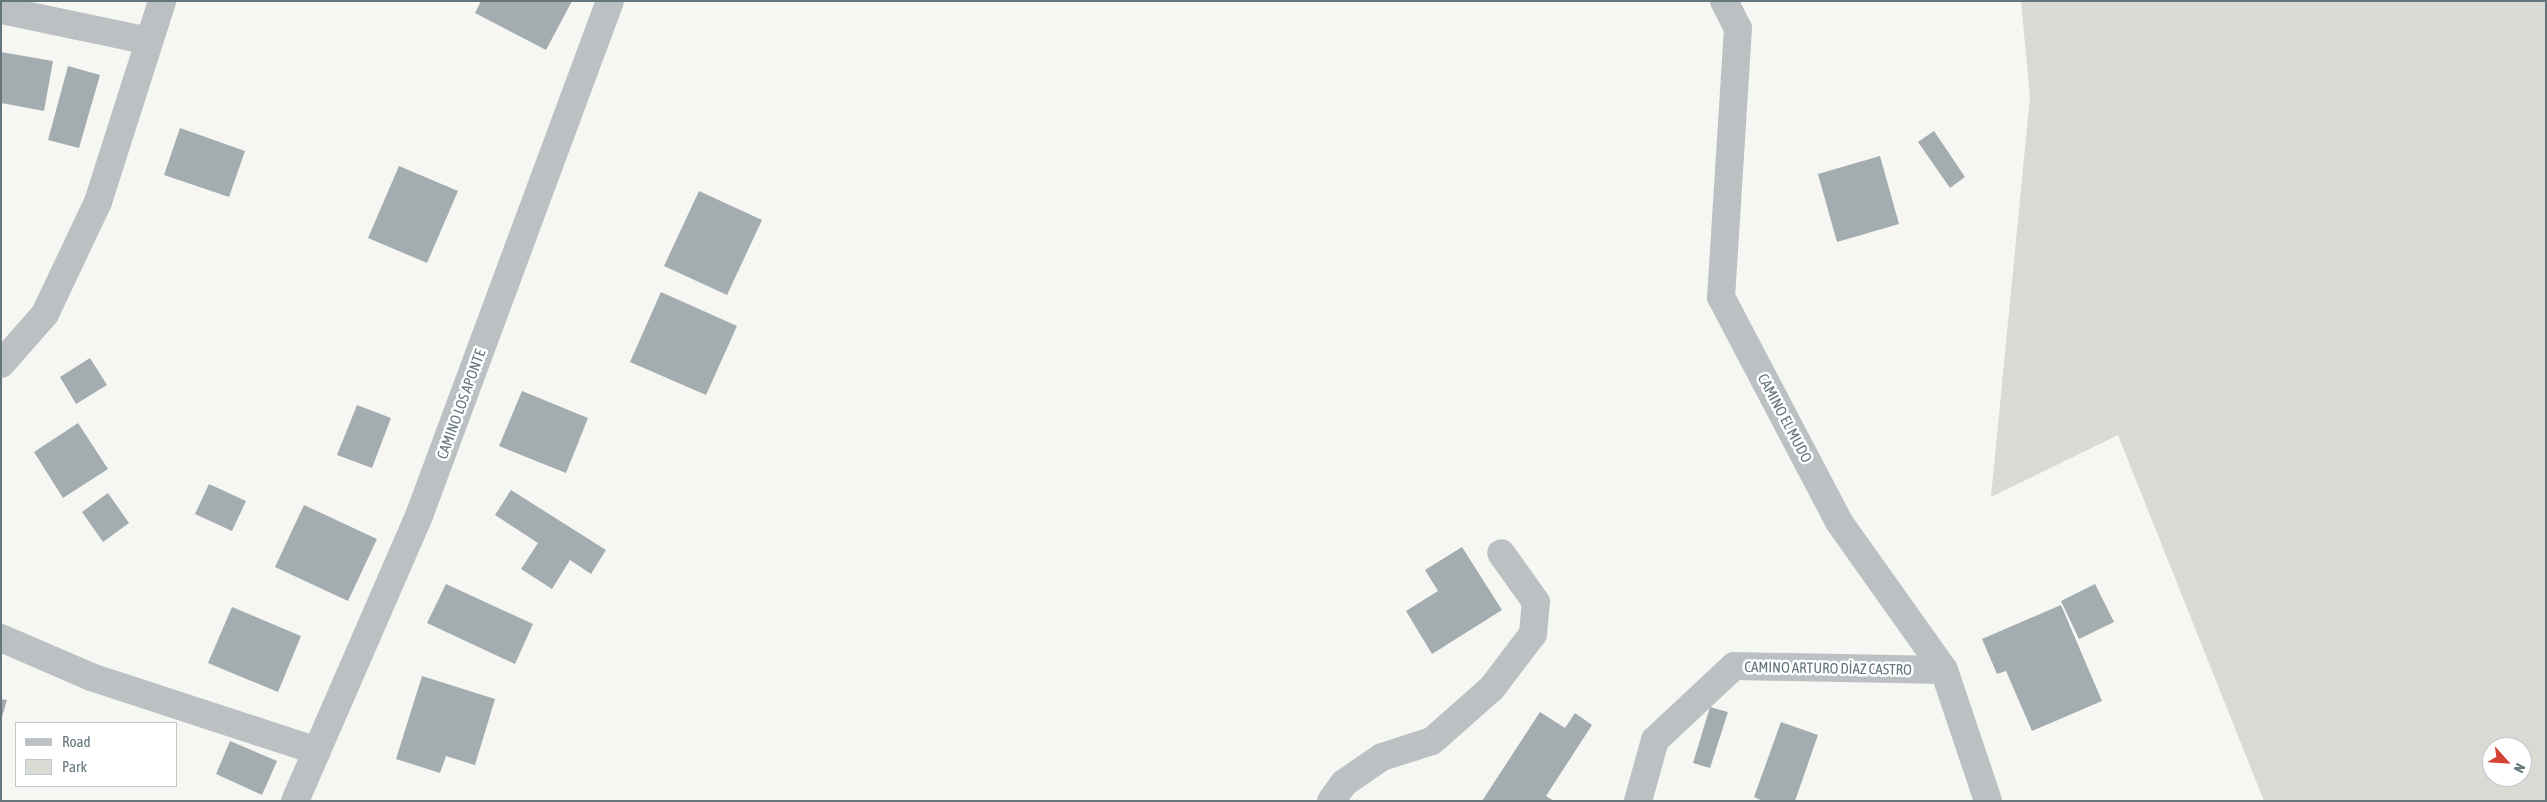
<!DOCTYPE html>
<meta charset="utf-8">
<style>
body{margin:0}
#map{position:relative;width:2547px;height:802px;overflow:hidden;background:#f6f6f3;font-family:"Asap Condensed",sans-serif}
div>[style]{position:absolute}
.green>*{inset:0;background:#d7dbd3}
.building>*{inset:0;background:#a3adb0}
.minor>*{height:28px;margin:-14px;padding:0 14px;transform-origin:14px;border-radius:14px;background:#bbc1c3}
span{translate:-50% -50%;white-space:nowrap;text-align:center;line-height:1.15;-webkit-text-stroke:5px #fff;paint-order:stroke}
.street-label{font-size:15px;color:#64757c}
.frame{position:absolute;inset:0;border:2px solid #64757c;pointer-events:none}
.legend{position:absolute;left:15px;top:722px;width:162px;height:65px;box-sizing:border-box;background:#fff;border:1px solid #c1c8cb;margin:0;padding:6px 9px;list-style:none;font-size:15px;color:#64757c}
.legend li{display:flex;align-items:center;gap:10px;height:25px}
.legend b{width:25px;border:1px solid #c1c8cb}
.north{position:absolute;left:2482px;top:737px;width:50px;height:50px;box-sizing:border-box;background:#fff;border:1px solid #c1c8cb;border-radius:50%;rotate:116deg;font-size:14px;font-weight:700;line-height:20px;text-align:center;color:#64757c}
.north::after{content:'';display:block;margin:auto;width:18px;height:22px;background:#d44236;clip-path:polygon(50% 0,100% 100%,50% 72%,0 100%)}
</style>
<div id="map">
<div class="green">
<i style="clip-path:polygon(evenodd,2021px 1px,2546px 1px,2546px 801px,2264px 801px,2118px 435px,1991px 497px,2030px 97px,2021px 1px,2492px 747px,2522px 747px,2522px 777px,2492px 777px,2492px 747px)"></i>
</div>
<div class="building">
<i style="clip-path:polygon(481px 1px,572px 1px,546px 50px,475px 13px)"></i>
<i style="clip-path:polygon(1px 52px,53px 61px,44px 111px,1px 103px)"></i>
<i style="clip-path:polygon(68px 66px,100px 75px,79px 148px,48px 140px)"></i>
<i style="clip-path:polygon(180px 128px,245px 151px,229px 197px,164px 175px)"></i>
<i style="clip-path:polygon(1934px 131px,1965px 177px,1950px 188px,1918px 142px)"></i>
<i style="clip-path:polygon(1880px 156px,1899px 224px,1837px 242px,1818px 174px)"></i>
<i style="clip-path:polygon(399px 166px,458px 191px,427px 263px,368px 238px)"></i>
<i style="clip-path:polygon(699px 191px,762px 220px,727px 295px,664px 266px)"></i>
<i style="clip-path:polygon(661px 292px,737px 326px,706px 395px,630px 362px)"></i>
<i style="clip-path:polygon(90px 358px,107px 385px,76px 404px,60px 377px)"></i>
<i style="clip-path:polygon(522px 391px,588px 418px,566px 473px,499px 446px)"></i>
<i style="clip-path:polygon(357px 405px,391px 418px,372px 468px,337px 455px)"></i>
<i style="clip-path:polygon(78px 423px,108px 469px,63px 498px,34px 452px)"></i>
<i style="clip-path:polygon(209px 484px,246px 501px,232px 531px,195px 514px)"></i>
<i style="clip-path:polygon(511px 490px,606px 550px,591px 574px,570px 560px,552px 589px,521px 569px,538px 543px,495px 515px)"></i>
<i style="clip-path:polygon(108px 493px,129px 523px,103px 542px,82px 512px)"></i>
<i style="clip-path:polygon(304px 505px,377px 539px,348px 601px,275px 567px)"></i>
<i style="clip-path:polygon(1462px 547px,1502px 610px,1432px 654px,1406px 611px,1438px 591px,1425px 570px)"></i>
<i style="clip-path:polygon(446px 584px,533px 624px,515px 664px,427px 623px)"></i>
<i style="clip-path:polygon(2095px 584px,2114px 622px,2079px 639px,2061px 601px)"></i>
<i style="clip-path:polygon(2061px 605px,2102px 701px,2032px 731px,2006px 671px,1997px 674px,1982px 639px)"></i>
<i style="clip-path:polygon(232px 607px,301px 636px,278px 692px,208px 663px)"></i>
<i style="clip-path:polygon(422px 676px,495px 699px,475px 765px,446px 756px,440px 773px,396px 759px)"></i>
<i style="clip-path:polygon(1px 699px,7px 700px,2px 717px,1px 717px)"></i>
<i style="clip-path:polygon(1710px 707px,1728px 712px,1710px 768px,1693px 763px)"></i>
<i style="clip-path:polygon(1540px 712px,1565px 728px,1575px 713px,1592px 725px,1546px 796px,1554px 801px,1482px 801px)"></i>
<i style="clip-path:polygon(1781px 722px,1818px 735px,1795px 801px,1763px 801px,1754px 797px)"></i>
<i style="clip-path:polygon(230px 741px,277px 761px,262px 795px,216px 774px)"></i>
</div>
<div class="minor">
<i style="left:1724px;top:1px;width:30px;rotate:63deg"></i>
<i style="left:1738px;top:28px;width:270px;rotate:93.6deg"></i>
<i style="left:1721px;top:297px;width:254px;rotate:62.3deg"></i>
<i style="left:1839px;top:522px;width:181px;rotate:54.6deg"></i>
<i style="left:1944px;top:670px;width:138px;rotate:71.4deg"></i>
<i style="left:1px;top:10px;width:151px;rotate:11.8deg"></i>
<i style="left:1px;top:364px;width:67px;rotate:-48.7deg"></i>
<i style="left:45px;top:314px;width:124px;rotate:-64.7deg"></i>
<i style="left:98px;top:202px;width:211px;rotate:-72.3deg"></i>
<i style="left:1px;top:638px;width:98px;rotate:23.4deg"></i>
<i style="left:91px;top:677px;width:238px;rotate:18.1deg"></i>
<i style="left:295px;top:801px;width:314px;rotate:-66.5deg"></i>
<i style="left:420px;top:513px;width:546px;rotate:-69.64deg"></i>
<i style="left:1331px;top:801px;width:22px;rotate:-54deg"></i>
<i style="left:1344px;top:783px;width:46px;rotate:-34.4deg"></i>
<i style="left:1382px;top:757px;width:52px;rotate:-17.7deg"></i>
<i style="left:1432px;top:741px;width:80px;rotate:-41.5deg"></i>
<i style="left:1492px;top:688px;width:68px;rotate:-52.8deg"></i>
<i style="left:1533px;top:634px;width:32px;rotate:-85deg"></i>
<i style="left:1536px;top:602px;width:60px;rotate:-125.5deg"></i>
<i style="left:1638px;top:801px;width:63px;rotate:-74.4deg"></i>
<i style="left:1655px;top:740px;width:108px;rotate:-43.1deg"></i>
<i style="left:1734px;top:666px;width:210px;rotate:1.1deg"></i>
</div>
<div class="street-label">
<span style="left:461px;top:404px;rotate:-70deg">CAMINO LOS APONTE</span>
<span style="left:1785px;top:418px;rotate:62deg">CAMINO EL MUDO</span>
<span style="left:1828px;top:668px;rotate:1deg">CAMINO ARTURO DÍAZ CASTRO</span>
</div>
<div class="frame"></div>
<ul class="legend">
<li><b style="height:6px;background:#bbc1c3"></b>Road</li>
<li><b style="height:14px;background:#d7dbd3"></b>Park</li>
</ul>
<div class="north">N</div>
</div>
